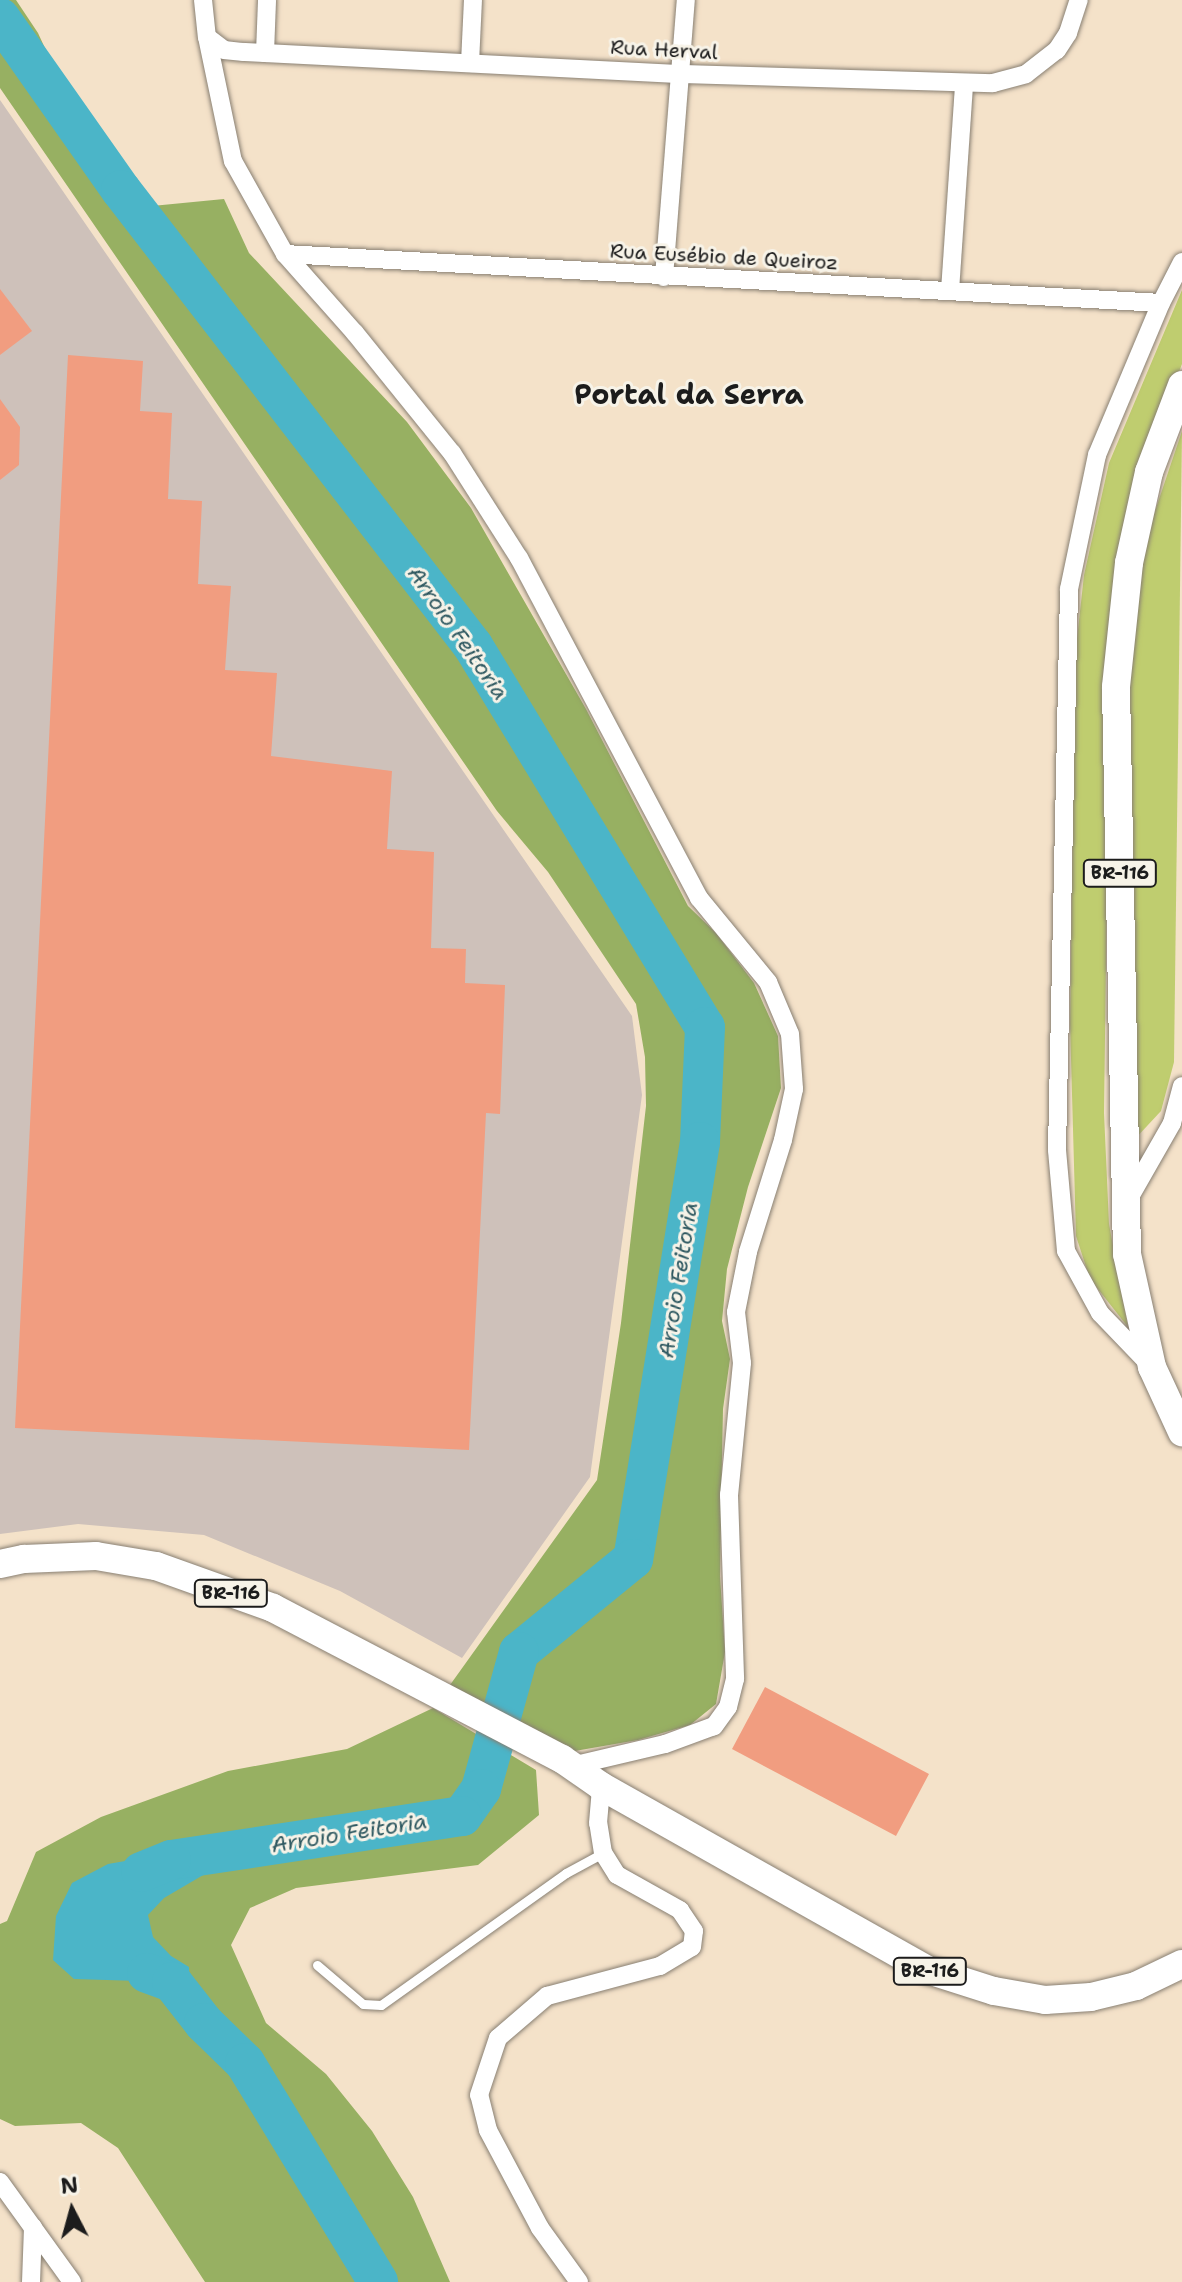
<!DOCTYPE html>
<meta charset="utf-8">
<style>
body{margin:0}
#map{position:relative;width:1182px;height:2282px;overflow:hidden;background:#f4e2c9;font-family:"Shantell Sans",sans-serif}
div>[style]{position:absolute}
.industrial>*{inset:0;background:#cec1ba}
.green>*{inset:0;background:#bfcd6f}
.forest>*{inset:0;background:#97b062}
.water>*{inset:0;background:#4bb5c8}
.river>*{height:40px;margin:-20px;padding:0 20px;transform-origin:20px;border-radius:20px;background:#4bb5c8}
.building>*{inset:0;background:#f19d80}
.roads{filter:drop-shadow(0 0 2px #887f72) drop-shadow(0 0 2px #887f72)}
.service>*{height:9px;margin:-4.5px;padding:0 4.5px;transform-origin:4.5px;border-radius:4.5px;background:#fff}
.minor>*{height:18px;margin:-9px;padding:0 9px;transform-origin:9px;border-radius:9px;background:#fff}
.primary>*{height:28px;margin:-14px;padding:0 14px;transform-origin:14px;border-radius:14px;background:#fff}
span{translate:-50% -50%;white-space:nowrap;text-align:center;line-height:1.15;-webkit-text-stroke:6px #f7f3e8;paint-order:stroke}
.shield-label span{padding:2px 6px;background:#f7f3e8;border:2px solid;border-radius:6px;-webkit-text-stroke-width:0}
.shield-label{font-size:18px;color:#1c1c1c;font-weight:700}
.street-label{font-size:20px;color:#1c1c1c}
.water-label{font-size:22px;color:#2f5961;font-style:italic}
.district-label{font-size:28px;color:#1c1c1c;font-weight:700}
.north{position:absolute;left:32px;top:2170px;width:80px;height:80px;-webkit-text-stroke:6px #f7f3e8;paint-order:stroke;rotate:354deg;font-size:22px;font-weight:700;line-height:32px;text-align:center;color:#1c1c1c}
.north::after{content:'';display:block;margin:auto;width:28px;height:36px;background:#1c1c1c;clip-path:polygon(50% 0,100% 100%,50% 72%,0 100%)}
</style>
<div id="map">
<div class="industrial">
<i style="clip-path:polygon(0 100px,632px 1016px,642px 1095px,590px 1477px,462px 1658px,340px 1591px,204px 1535px,78px 1524px,0 1534px)"></i>
</div>
<div class="green">
<i style="clip-path:polygon(1182px 290px,1182px 364px,1141px 469px,1107px 887px,1104px 1113px,1109px 1224px,1128px 1327px,1090px 1279px,1076px 1236px,1070px 1023px,1075px 657px,1084px 575px,1109px 463px)"></i>
<i style="clip-path:polygon(1182px 431px,1174px 1062px,1161px 1111px,1134px 1140px,1126px 684px,1138px 579px,1151px 523px)"></i>
</div>
<div class="forest">
<i style="clip-path:polygon(0 0,16px 0,38px 33px,68px 98px,131px 189px,152px 206px,224px 199px,249px 253px,407px 422px,471px 508px,586px 709px,688px 906px,716px 933px,754px 983px,778px 1036px,781px 1088px,748px 1187px,727px 1269px,722px 1321px,730px 1359px,723px 1409px,721px 1506px,720px 1576px,725px 1652px,716px 1704px,690px 1725px,638px 1740px,569px 1752px,450px 1685px,597px 1480px,621px 1323px,646px 1106px,645px 1057px,636px 1004px,548px 872px,497px 811px,0 88px)"></i>
<i style="clip-path:polygon(433px 1708px,536px 1770px,539px 1815px,478px 1865px,296px 1888px,250px 1908px,231px 1945px,266px 2023px,326px 2074px,372px 2131px,413px 2197px,450px 2282px,205px 2282px,118px 2148px,81px 2123px,15px 2126px,0 2119px,0 1924px,7px 1921px,36px 1852px,101px 1817px,228px 1771px,347px 1749px)"></i>
</div>
<div class="water">
<i style="clip-path:polygon(210px 1855px,222px 1864px,164px 1898px,148px 1915px,153px 1937px,171px 1956px,189px 1967px,190px 2004px,172px 1982px,74px 1979px,53px 1960px,56px 1916px,72px 1883px,108px 1864px,154px 1856px)"></i>
</div>
<div class="river">
<i style="left:0;top:18px;width:210px;rotate:54.9deg"></i>
<i style="left:121px;top:190px;width:576px;rotate:52.33deg"></i>
<i style="left:473px;top:646px;width:446px;rotate:58.7deg"></i>
<i style="left:705px;top:1027px;width:115px;rotate:92.5deg"></i>
<i style="left:700px;top:1142px;width:422px;rotate:99.1deg"></i>
<i style="left:633px;top:1559px;width:147px;rotate:140.8deg"></i>
<i style="left:519px;top:1652px;width:142px;rotate:105.5deg"></i>
<i style="left:481px;top:1789px;width:33px;rotate:125deg"></i>
<i style="left:462px;top:1816px;width:294px;rotate:171.4deg"></i>
<i style="left:171px;top:1860px;width:32px;rotate:158deg"></i>
<i style="left:147px;top:1973px;width:27px;rotate:20deg"></i>
<i style="left:172px;top:1982px;width:52px;rotate:52deg"></i>
<i style="left:204px;top:2023px;width:57px;rotate:44.3deg"></i>
<i style="left:245px;top:2063px;width:256px;rotate:58.7deg"></i>
</div>
<div class="building">
<i style="clip-path:polygon(0 289px,32px 331px,0 355px)"></i>
<i style="clip-path:polygon(68px 355px,143px 361px,140px 411px,172px 413px,168px 499px,202px 501px,198px 584px,231px 586px,225px 670px,277px 673px,271px 756px,392px 771px,387px 849px,434px 852px,431px 948px,466px 949px,465px 983px,505px 985px,500px 1114px,486px 1113px,469px 1450px,15px 1428px)"></i>
<i style="clip-path:polygon(0 399px,20px 427px,19px 465px,0 480px)"></i>
<i style="clip-path:polygon(765px 1687px,929px 1774px,896px 1836px,732px 1749px)"></i>
</div>
<div class="roads">
<div class="service">
<i style="left:317px;top:1965px;width:60px;rotate:40.3deg"></i>
<i style="left:363px;top:2004px;width:18px;rotate:3deg"></i>
<i style="left:381px;top:2005px;width:227px;rotate:-35.5deg"></i>
<i style="left:566px;top:1873px;width:42px;rotate:-28.4deg"></i>
</div>
<div class="minor">
<i style="left:203px;top:0;width:37px;rotate:84deg"></i>
<i style="left:207px;top:37px;width:127px;rotate:78.2deg"></i>
<i style="left:233px;top:161px;width:107px;rotate:60.8deg"></i>
<i style="left:285px;top:254px;width:106px;rotate:48.5deg"></i>
<i style="left:355px;top:333px;width:154px;rotate:51.1deg"></i>
<i style="left:452px;top:453px;width:125px;rotate:57.5deg"></i>
<i style="left:519px;top:558px;width:385px;rotate:62.1deg"></i>
<i style="left:699px;top:898px;width:109px;rotate:50.6deg"></i>
<i style="left:768px;top:982px;width:56px;rotate:67.1deg"></i>
<i style="left:790px;top:1034px;width:55px;rotate:85.8deg"></i>
<i style="left:794px;top:1089px;width:52px;rotate:102.2deg"></i>
<i style="left:783px;top:1140px;width:117px;rotate:107.4deg"></i>
<i style="left:748px;top:1252px;width:61px;rotate:101.3deg"></i>
<i style="left:736px;top:1312px;width:51px;rotate:83.3deg"></i>
<i style="left:742px;top:1363px;width:133px;rotate:95.6deg"></i>
<i style="left:729px;top:1495px;width:184px;rotate:88.1deg"></i>
<i style="left:735px;top:1679px;width:29px;rotate:104deg"></i>
<i style="left:728px;top:1707px;width:24px;rotate:126deg"></i>
<i style="left:714px;top:1726px;width:52px;rotate:159.8deg"></i>
<i style="left:665px;top:1744px;width:96px;rotate:166.7deg"></i>
<i style="left:207px;top:37px;width:21px;rotate:37deg"></i>
<i style="left:224px;top:50px;width:20px;rotate:6deg"></i>
<i style="left:244px;top:52px;width:440px;rotate:2.9deg"></i>
<i style="left:683px;top:74px;width:310px;rotate:1.7deg"></i>
<i style="left:993px;top:83px;width:34px;rotate:-15deg"></i>
<i style="left:1026px;top:74px;width:39px;rotate:-38deg"></i>
<i style="left:1057px;top:50px;width:20px;rotate:-57deg"></i>
<i style="left:1068px;top:33px;width:35px;rotate:-72deg"></i>
<i style="left:265px;top:53px;width:53px;rotate:-87.8deg"></i>
<i style="left:470px;top:63px;width:63px;rotate:-87.3deg"></i>
<i style="left:285px;top:254px;width:877px;rotate:3.2deg"></i>
<i style="left:664px;top:277px;width:278px;rotate:-85.5deg"></i>
<i style="left:950px;top:291px;width:207px;rotate:-86.1deg"></i>
<i style="left:1127px;top:1202px;width:91px;rotate:-60.3deg"></i>
<i style="left:1172px;top:1123px;width:38px;rotate:-75deg"></i>
<i style="left:1150px;top:1365px;width:72px;rotate:-133.9deg"></i>
<i style="left:1100px;top:1313px;width:71px;rotate:-118.7deg"></i>
<i style="left:1066px;top:1251px;width:101px;rotate:-95.1deg"></i>
<i style="left:1057px;top:1150px;width:561px;rotate:-88.77deg"></i>
<i style="left:1069px;top:589px;width:137px;rotate:-78.2deg"></i>
<i style="left:1097px;top:455px;width:165px;rotate:-67.2deg"></i>
<i style="left:1161px;top:303px;width:46px;rotate:-62.9deg"></i>
<i style="left:0;top:2182px;width:123px;rotate:54.2deg"></i>
<i style="left:31px;top:2282px;width:55px;rotate:-87.9deg"></i>
<i style="left:579px;top:2282px;width:67px;rotate:-125.8deg"></i>
<i style="left:540px;top:2228px;width:111px;rotate:-118deg"></i>
<i style="left:488px;top:2130px;width:36px;rotate:-104deg"></i>
<i style="left:479px;top:2095px;width:60px;rotate:-71.6deg"></i>
<i style="left:498px;top:2038px;width:65px;rotate:-40.6deg"></i>
<i style="left:547px;top:1996px;width:117px;rotate:-14.9deg"></i>
<i style="left:660px;top:1966px;width:37px;rotate:-31deg"></i>
<i style="left:692px;top:1947px;width:16px;rotate:-83deg"></i>
<i style="left:694px;top:1931px;width:25px;rotate:-124deg"></i>
<i style="left:680px;top:1910px;width:72px;rotate:-150.9deg"></i>
<i style="left:617px;top:1875px;width:26px;rotate:-122deg"></i>
<i style="left:603px;top:1853px;width:30px;rotate:-99deg"></i>
<i style="left:598px;top:1823px;width:37px;rotate:-85deg"></i>
</div>
<div class="primary">
<i style="left:1182px;top:385px;width:93px;rotate:110.8deg"></i>
<i style="left:1149px;top:472px;width:93px;rotate:102.4deg"></i>
<i style="left:1129px;top:563px;width:125px;rotate:96deg"></i>
<i style="left:1116px;top:687px;width:567px;rotate:88.89deg"></i>
<i style="left:1127px;top:1254px;width:116px;rotate:77.5deg"></i>
<i style="left:1152px;top:1367px;width:72px;rotate:65.2deg"></i>
<i style="left:0;top:1564px;width:25px;rotate:-12deg"></i>
<i style="left:24px;top:1559px;width:72px;rotate:-2.4deg"></i>
<i style="left:96px;top:1556px;width:61px;rotate:9.5deg"></i>
<i style="left:156px;top:1566px;width:124px;rotate:19.7deg"></i>
<i style="left:273px;top:1608px;width:326px;rotate:27.6deg"></i>
<i style="left:562px;top:1759px;width:47px;rotate:34.7deg"></i>
<i style="left:601px;top:1786px;width:375px;rotate:29.4deg"></i>
<i style="left:928px;top:1970px;width:69px;rotate:17.7deg"></i>
<i style="left:994px;top:1991px;width:52px;rotate:10deg"></i>
<i style="left:1045px;top:2000px;width:46px;rotate:-3.7deg"></i>
<i style="left:1091px;top:1997px;width:46px;rotate:-13.7deg"></i>
<i style="left:1136px;top:1986px;width:51px;rotate:-25.6deg"></i>
</div>
</div>
<div class="shield-label">
<span style="left:1120px;top:873px">BR-116</span>
<span style="left:231px;top:1593px">BR-116</span>
<span style="left:930px;top:1971px">BR-116</span>
</div>
<div class="street-label">
<span style="left:664px;top:50px;rotate:3deg">Rua Herval</span>
<span style="left:724px;top:257px;rotate:3deg">Rua Eusébio de Queiroz</span>
</div>
<div class="water-label">
<span style="left:458px;top:633px;rotate:55deg">Arroio Feitoria</span>
<span style="left:678px;top:1280px;rotate:-81deg">Arroio Feitoria</span>
<span style="left:349px;top:1833px;rotate:-9deg">Arroio Feitoria</span>
</div>
<div class="district-label">
<span style="left:689px;top:394px">Portal da Serra</span>
</div>
<div class="north">N</div>
</div>
